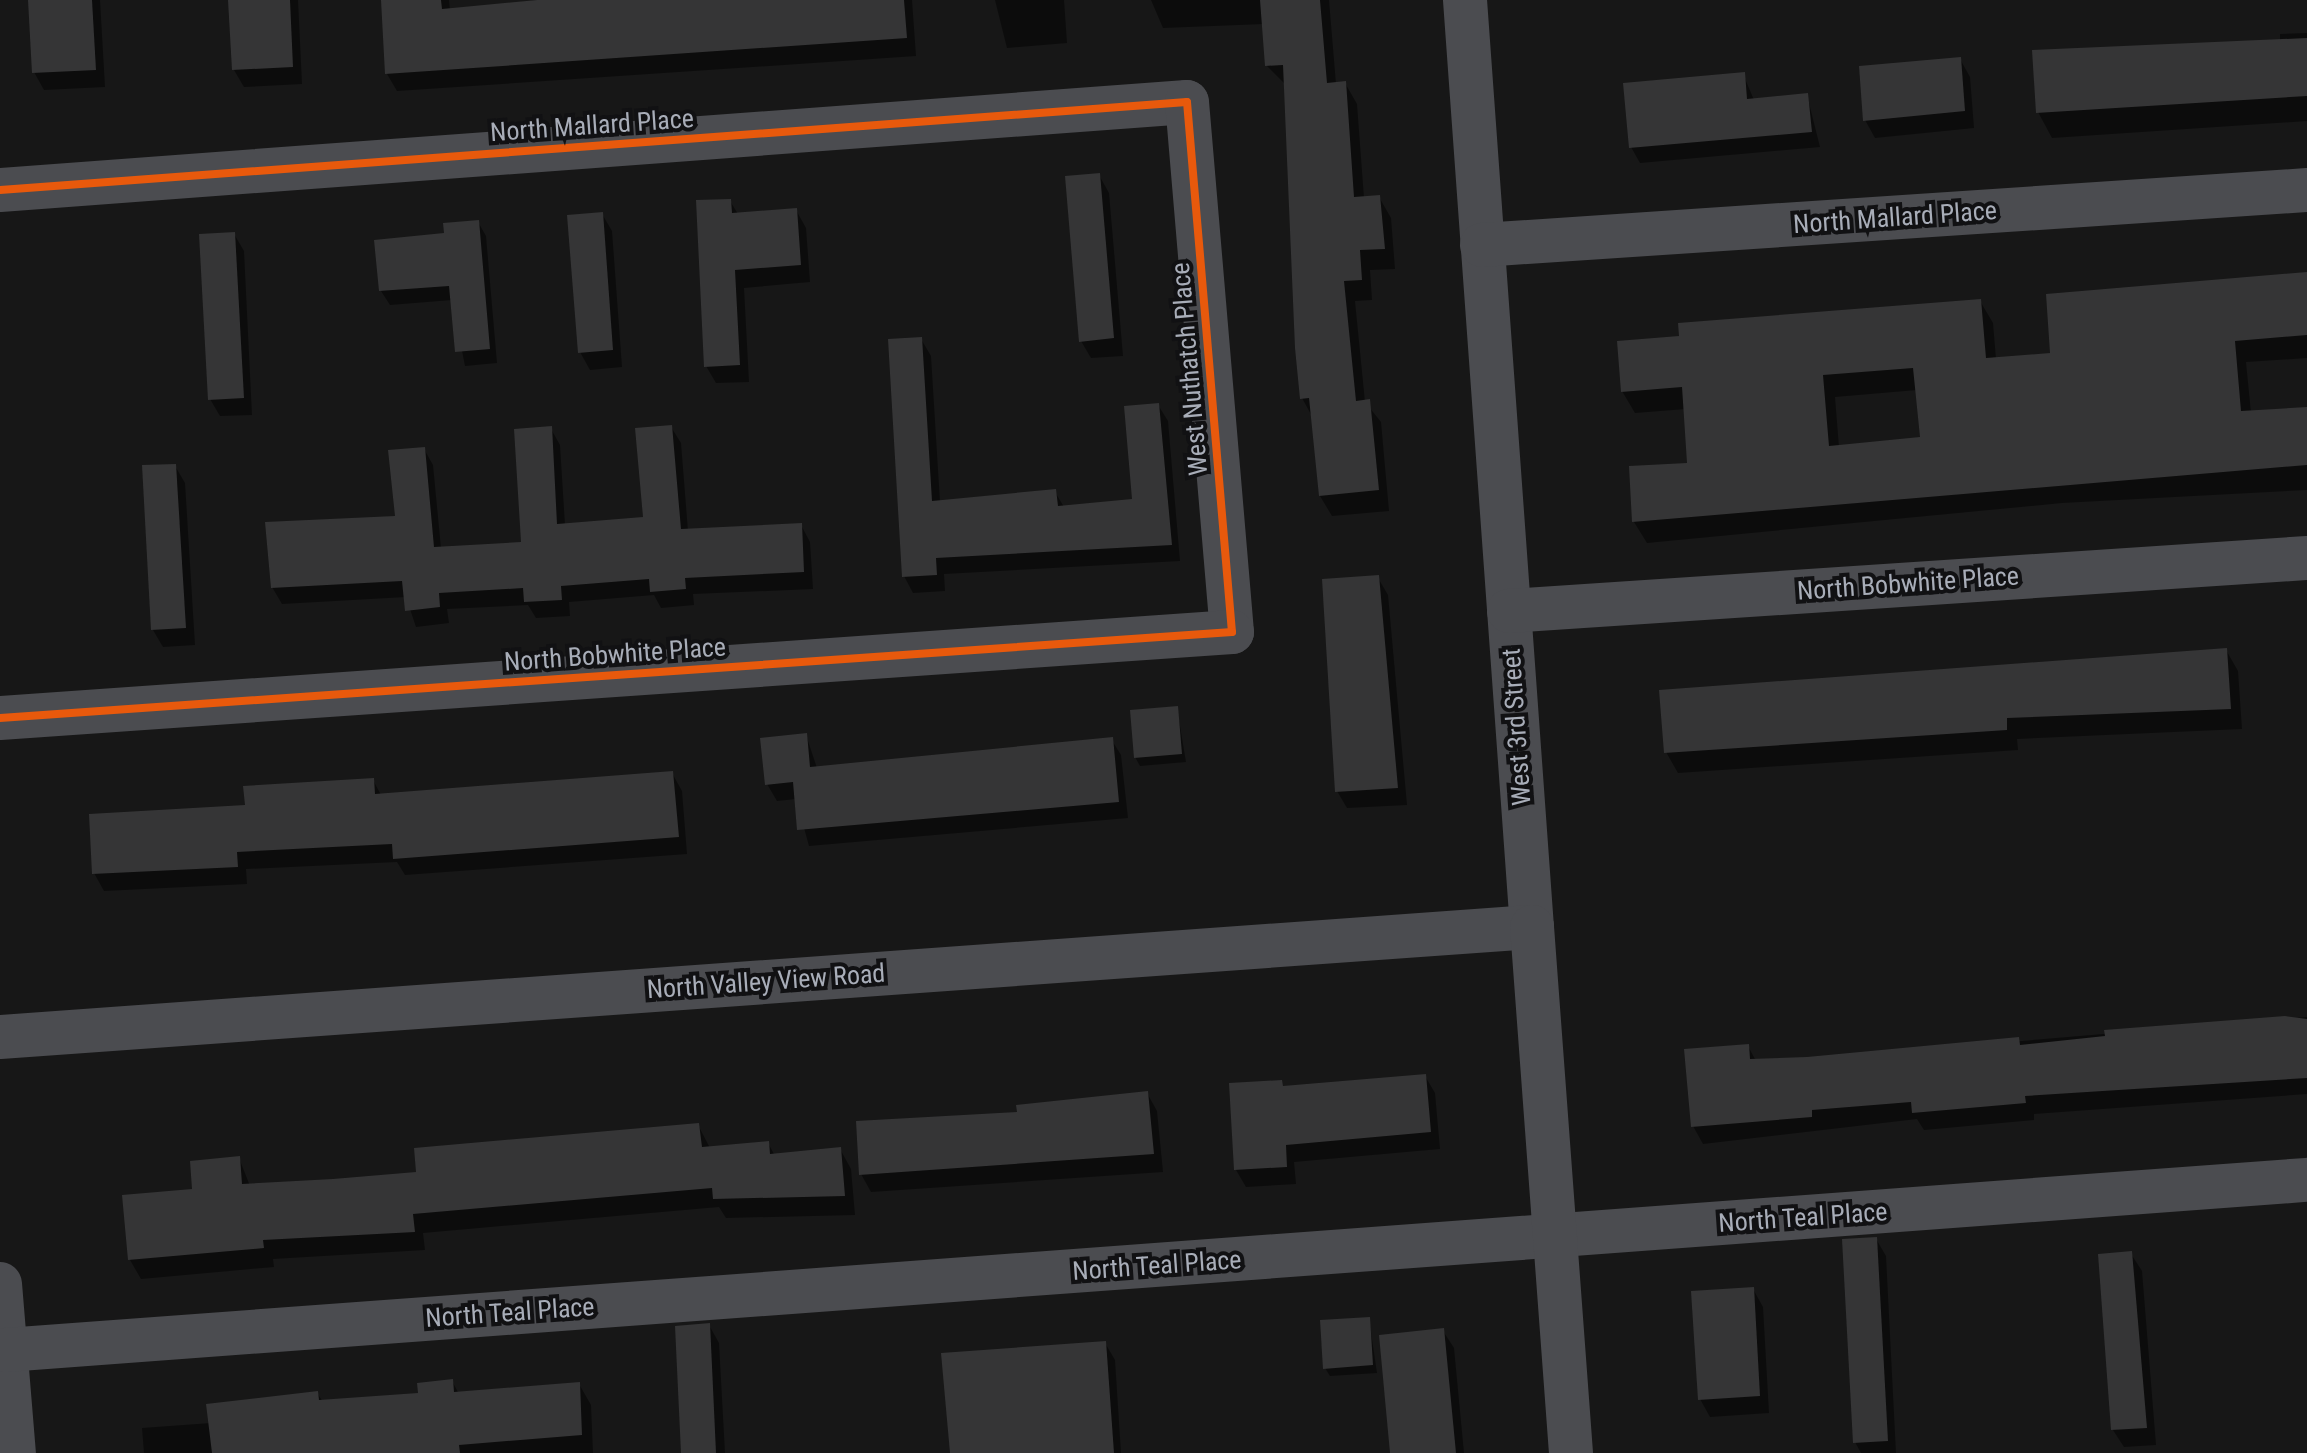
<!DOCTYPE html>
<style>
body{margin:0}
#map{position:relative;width:2307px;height:1453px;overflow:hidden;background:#171717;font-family:"Roboto Condensed",sans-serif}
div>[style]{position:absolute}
.shadow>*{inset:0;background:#0007}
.building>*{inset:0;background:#353536}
.minor>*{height:44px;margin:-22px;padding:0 22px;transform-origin:22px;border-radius:22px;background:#4b4c50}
.tertiary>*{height:44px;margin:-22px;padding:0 22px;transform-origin:22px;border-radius:22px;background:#4b4c50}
.cycleway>*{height:8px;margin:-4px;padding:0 4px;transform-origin:4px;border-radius:4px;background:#e8590c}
span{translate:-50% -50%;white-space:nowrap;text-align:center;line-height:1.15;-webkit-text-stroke:8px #111113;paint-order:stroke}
.street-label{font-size:26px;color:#a8adb8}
</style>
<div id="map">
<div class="shadow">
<i style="clip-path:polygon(30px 0,100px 0,105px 87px,44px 90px,34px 72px)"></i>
<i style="clip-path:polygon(230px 0,298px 0,302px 84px,244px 87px,234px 70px)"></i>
<i style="clip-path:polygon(383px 0,449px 0,450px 11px,539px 0,912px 0,916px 56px,397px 91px,387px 74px)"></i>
<i style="clip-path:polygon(995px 0,1064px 0,1067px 43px,1007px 48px)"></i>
<i style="clip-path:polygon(1151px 0,1329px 0,1336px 84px,1345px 83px,1357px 104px,1364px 198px,1379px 197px,1391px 218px,1395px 269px,1370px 270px,1372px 300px,1355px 301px,1365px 402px,1381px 422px,1389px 511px,1332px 516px,1320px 496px,1313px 418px,1302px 398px,1286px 85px,1267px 66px,1264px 24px,1163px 28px)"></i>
<i style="clip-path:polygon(2307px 33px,2307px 121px,2052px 138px,2038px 112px,2280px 41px,2280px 34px)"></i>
<i style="clip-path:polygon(1960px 59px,1970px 77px,1974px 128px,1875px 138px,1865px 120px)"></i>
<i style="clip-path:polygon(1743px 74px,1754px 100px,1807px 95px,1820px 147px,1640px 163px,1631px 147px)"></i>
<i style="clip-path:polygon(1099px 175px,1109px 193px,1123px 356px,1091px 358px,1081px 341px)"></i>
<i style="clip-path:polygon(730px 201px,738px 214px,796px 210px,806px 228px,810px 282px,744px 288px,749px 382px,716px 383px,706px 366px)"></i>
<i style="clip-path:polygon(602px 214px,612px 231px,622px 367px,590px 370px,580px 352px)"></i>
<i style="clip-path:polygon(478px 222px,486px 236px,497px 363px,465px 366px,452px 300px,390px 305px,381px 291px,446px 235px)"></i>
<i style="clip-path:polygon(234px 234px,244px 251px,252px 415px,220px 416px,210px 399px)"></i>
<i style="clip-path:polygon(evenodd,2307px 275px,2307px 358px,2246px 362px,2251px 413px,2307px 409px,2307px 490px,2062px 503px,1647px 543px,1634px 522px,1689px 465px,1686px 409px,1635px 413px,1622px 391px,1681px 338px,1980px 301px,1993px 323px,1996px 359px,2052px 355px,2307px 275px,1917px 390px,1922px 439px,1839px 447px,1835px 397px,1917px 390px)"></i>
<i style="clip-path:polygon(921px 339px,931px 356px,940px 502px,1055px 492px,1064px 507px,1135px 501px,1158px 405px,1168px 421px,1180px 561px,944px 574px,945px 591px,913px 593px,904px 576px)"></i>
<i style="clip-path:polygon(671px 427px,681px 443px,688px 531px,801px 525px,810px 542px,813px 589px,693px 594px,694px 605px,661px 608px,654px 595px,569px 602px,570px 616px,536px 618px,528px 605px,447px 609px,449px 623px,416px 627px,406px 597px,282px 604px,272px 587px,397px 518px,424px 449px,433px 465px,441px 548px,523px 543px,551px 429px,560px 445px,565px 525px,645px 519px)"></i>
<i style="clip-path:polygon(175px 466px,185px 483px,195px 645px,163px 647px,153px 630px)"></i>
<i style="clip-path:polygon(1378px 578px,1388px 595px,1407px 805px,1347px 808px,1337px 791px)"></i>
<i style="clip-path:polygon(2226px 650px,2238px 671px,2242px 729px,2017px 739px,2018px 750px,1678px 773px,1666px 752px)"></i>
<i style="clip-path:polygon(1177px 708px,1186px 762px,1140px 766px,1135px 757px)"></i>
<i style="clip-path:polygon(806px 735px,817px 768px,1111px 739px,1121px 755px,1128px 818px,809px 846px,796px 799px,777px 801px,767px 784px)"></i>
<i style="clip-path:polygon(672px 773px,682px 791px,687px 854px,405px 875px,397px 862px,246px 869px,247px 884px,104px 891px,94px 873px,247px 807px,373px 780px,381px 795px)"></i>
<i style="clip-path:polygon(2307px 1017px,2307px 1094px,2034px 1114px,2034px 1120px,1924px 1130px,1917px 1119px,1703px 1144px,1693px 1126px,1748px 1046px,1756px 1061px,1807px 1059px)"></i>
<i style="clip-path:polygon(1425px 1076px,1435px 1093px,1440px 1149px,1294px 1162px,1296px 1184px,1246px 1187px,1236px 1170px,1281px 1082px,1284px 1088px)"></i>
<i style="clip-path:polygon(1147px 1093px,1157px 1111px,1163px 1172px,871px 1192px,861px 1174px,1019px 1114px)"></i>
<i style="clip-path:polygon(698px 1125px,710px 1148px,768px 1143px,775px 1156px,840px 1149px,851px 1169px,855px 1215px,726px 1218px,719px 1207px,423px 1233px,425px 1250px,273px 1259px,274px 1267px,141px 1279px,130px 1260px,194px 1191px,239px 1158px,250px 1186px,418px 1174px)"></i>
<i style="clip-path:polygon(1876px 1239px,1886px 1256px,1896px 1453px,1861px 1453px,1855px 1442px)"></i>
<i style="clip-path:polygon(2131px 1254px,2142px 1271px,2156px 1445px,2124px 1447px,2113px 1430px)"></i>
<i style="clip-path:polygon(1753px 1289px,1763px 1307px,1769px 1413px,1710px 1417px,1700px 1399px)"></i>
<i style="clip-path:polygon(1369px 1319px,1377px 1373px,1330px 1376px,1325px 1368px)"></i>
<i style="clip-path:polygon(709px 1325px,719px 1343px,725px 1453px,683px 1453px)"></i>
<i style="clip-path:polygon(1443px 1331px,1454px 1348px,1464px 1453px,1392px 1453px)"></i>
<i style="clip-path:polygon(1105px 1343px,1115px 1360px,1121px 1453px,952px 1453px)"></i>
<i style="clip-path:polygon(452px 1381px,459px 1394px,579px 1384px,591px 1405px,593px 1453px,144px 1453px,142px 1428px,211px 1423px,317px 1393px,323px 1402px,420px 1394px)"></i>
</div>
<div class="building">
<i style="clip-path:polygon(28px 0,92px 0,96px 70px,32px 73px)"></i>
<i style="clip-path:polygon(228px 0,290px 0,293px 67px,232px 70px)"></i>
<i style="clip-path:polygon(381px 0,441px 0,442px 9px,537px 0,904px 0,907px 38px,385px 74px)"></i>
<i style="clip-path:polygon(1260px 0,1320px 0,1327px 83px,1346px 81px,1354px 197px,1380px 195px,1385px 249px,1360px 250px,1362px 280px,1344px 281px,1356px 401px,1370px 399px,1379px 490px,1319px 496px,1309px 398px,1300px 399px,1295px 348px,1283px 65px,1265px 66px)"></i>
<i style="clip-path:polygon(2307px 38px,2307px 96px,2036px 113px,2032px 50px)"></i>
<i style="clip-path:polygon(1961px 57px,1965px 111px,1863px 121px,1859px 66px)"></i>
<i style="clip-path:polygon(1745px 72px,1747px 99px,1808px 93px,1812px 132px,1629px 148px,1623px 83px)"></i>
<i style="clip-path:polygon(1100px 173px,1114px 338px,1079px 342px,1065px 176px)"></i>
<i style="clip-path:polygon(731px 199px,732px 213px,797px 208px,801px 265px,735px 270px,740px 365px,704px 367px,696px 200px)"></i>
<i style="clip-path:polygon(603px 212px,613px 350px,578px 353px,567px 215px)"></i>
<i style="clip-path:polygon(479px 220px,490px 349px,455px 352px,449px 286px,379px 291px,374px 240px,444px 233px,443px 223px)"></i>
<i style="clip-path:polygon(235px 232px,244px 398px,208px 400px,199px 234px)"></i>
<i style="clip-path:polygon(evenodd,2307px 272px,2307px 335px,2235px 341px,2241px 411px,2307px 407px,2307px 465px,1632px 522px,1629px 466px,1687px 463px,1682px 387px,1621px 392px,1617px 341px,1679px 336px,1678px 323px,1981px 299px,1986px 358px,2050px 353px,2046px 294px,2307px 272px,1913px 368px,1920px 437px,1829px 446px,1823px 375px,1913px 368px)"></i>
<i style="clip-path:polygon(922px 337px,932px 501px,1056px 489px,1058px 506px,1132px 499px,1124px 406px,1159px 403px,1172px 545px,936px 558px,937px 575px,902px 577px,888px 339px)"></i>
<i style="clip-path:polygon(672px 425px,681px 529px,802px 523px,804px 572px,685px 578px,686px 589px,650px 592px,649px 579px,561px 586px,562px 600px,524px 602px,523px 588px,439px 593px,440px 607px,405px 611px,402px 581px,271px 588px,265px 522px,395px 516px,388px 450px,425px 447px,434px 547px,521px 542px,514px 429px,552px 426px,557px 524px,643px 517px,635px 428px)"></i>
<i style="clip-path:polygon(176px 464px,186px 628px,151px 630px,142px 465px)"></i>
<i style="clip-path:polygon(1379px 575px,1398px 788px,1335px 792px,1322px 579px)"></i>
<i style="clip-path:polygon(2227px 648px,2231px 709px,2007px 718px,2007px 730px,1664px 753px,1659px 690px)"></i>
<i style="clip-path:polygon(1178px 706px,1182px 754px,1134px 758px,1130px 710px)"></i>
<i style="clip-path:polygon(807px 733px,810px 767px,1113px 737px,1119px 802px,797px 830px,793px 782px,765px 785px,760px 738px)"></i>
<i style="clip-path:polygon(673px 771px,679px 837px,393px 859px,392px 844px,237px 852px,238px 867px,92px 874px,89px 814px,245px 805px,243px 786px,374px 778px,375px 794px)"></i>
<i style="clip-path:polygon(2285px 1016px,2307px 1019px,2307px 1078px,2025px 1096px,2026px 1103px,1912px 1113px,1911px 1102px,1812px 1110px,1812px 1117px,1691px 1127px,1684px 1049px,1749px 1044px,1750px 1059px,1807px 1057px,2019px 1037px,2020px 1045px,2105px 1036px,2104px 1030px)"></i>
<i style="clip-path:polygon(1426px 1074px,1431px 1132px,1286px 1145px,1287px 1167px,1234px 1170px,1229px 1083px,1282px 1080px,1283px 1086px)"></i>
<i style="clip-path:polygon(1148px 1091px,1154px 1154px,859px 1175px,856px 1121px,1017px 1112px,1016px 1105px)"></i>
<i style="clip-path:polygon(699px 1123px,702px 1147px,769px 1141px,770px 1154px,841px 1147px,845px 1196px,713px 1199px,712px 1188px,413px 1214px,415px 1232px,263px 1240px,264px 1248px,128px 1260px,122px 1195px,192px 1189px,190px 1161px,240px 1156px,242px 1184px,333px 1179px,416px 1172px,414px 1148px)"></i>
<i style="clip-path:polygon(1877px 1237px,1888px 1441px,1853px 1443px,1842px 1239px)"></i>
<i style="clip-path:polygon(2132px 1251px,2147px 1428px,2111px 1430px,2098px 1254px)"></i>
<i style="clip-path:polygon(1754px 1287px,1760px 1396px,1698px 1400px,1691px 1291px)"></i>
<i style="clip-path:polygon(1370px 1317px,1373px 1365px,1323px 1369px,1320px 1320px)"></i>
<i style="clip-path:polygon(710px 1323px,716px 1453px,681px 1453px,675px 1326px)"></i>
<i style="clip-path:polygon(1444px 1328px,1456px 1453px,1390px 1453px,1379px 1335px)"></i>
<i style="clip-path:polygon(1106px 1341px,1114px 1453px,950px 1453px,941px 1353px)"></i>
<i style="clip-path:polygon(453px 1379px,454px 1392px,580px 1382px,582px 1435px,459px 1445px,460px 1453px,212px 1453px,206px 1404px,318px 1391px,319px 1400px,418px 1393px,417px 1383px)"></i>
</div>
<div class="minor">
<i style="left:1465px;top:0;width:929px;rotate:85.87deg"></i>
<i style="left:0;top:190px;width:1190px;rotate:-4.24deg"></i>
<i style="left:1187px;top:102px;width:532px;rotate:85.15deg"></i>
<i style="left:1232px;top:632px;width:1235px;rotate:176.01deg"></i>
<i style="left:1482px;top:245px;width:827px;rotate:-3.81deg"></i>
<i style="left:1509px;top:611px;width:800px;rotate:-3.8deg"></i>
<i style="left:0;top:1284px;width:170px;rotate:85.3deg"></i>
<i style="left:6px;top:1350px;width:2307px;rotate:-4.23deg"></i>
</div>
<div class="tertiary">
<i style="left:0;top:1037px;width:1536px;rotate:-4.11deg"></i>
<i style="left:1532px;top:927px;width:527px;rotate:85.76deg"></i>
</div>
<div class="cycleway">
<i style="left:0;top:190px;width:1190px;rotate:-4.24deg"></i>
<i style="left:1187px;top:102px;width:532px;rotate:85.15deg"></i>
<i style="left:1232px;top:632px;width:1235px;rotate:176.01deg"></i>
</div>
<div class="street-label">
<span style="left:592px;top:126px;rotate:-4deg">North Mallard Place</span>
<span style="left:1895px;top:218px;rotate:-4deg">North Mallard Place</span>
<span style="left:1190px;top:369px;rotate:-95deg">West Nuthatch Place</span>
<span style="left:1908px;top:584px;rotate:-4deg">North Bobwhite Place</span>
<span style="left:615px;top:655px;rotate:-4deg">North Bobwhite Place</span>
<span style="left:1517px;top:727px;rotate:-94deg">West 3rd Street</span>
<span style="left:766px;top:982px;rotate:-4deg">North Valley View Road</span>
<span style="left:1803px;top:1218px;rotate:-4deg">North Teal Place</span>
<span style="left:1157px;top:1266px;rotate:-4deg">North Teal Place</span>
<span style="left:510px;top:1313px;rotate:-4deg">North Teal Place</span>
</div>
</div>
